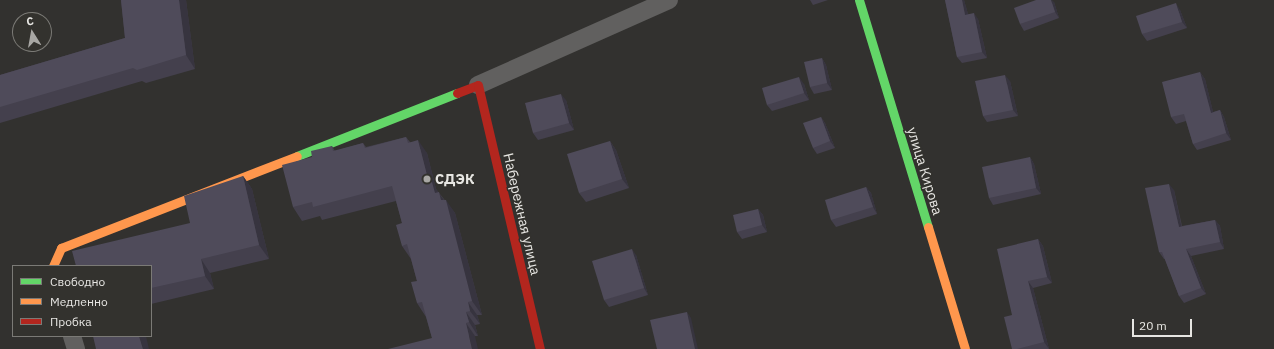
<!DOCTYPE html>
<meta charset="utf-8">
<style>
body{margin:0}
#map{position:relative;width:1274px;height:349px;overflow:hidden;background:#32312f;font-family:"IBM Plex Sans",sans-serif}
div>[style]{position:absolute}
.street>*{height:18px;margin:-9px;padding:0 9px;transform-origin:9px;border-radius:9px;background:#61605f}
.fast>*{height:9px;margin:-4.5px;padding:0 4.5px;transform-origin:4.5px;border-radius:4.5px;background:#63d668}
.slow>*{height:9px;margin:-4.5px;padding:0 4.5px;transform-origin:4.5px;border-radius:4.5px;background:#ff974d}
.jam>*{height:9px;margin:-4.5px;padding:0 4.5px;transform-origin:4.5px;border-radius:4.5px;background:#b3261e}
.wall>*{inset:0;background:#44404d}
.shaded-wall>*{inset:0;background:#37343f}
.building>*{inset:0;background:#4f4b5a}
.dots>*{width:11px;height:11px;translate:-50% -50%;box-sizing:border-box;border:2px solid #33322e;border-radius:50%}
span{translate:-50% -50%;white-space:nowrap;text-align:center;line-height:1.15;-webkit-text-stroke:3px #33322e;paint-order:stroke}
.street-label{font-size:14px;color:#e7e6e3}
.poi-label{font-size:14px;color:#e7e6e3;font-weight:700}
.left{translate:0 -50%;text-align:left}
.legend{position:absolute;left:12px;top:265px;width:140px;height:72px;box-sizing:border-box;background:#33322e;border:1px solid #7b7a76;margin:0;padding:5px 7px;list-style:none;font-size:12px;color:#e7e6e3}
.legend li{display:flex;align-items:center;gap:8px;height:20px}
.legend b{width:20px;border:1px solid #7b7a76}
.north{position:absolute;left:12px;top:12px;width:40px;height:40px;box-sizing:border-box;background:#33322e;border:1px solid #7b7a76;border-radius:50%;rotate:349deg;font-size:11px;font-weight:700;line-height:16px;text-align:center;color:#e7e6e3}
.north::after{content:'';display:block;margin:auto;width:14px;height:18px;background:#a8a7a4;clip-path:polygon(50% 0,100% 100%,50% 72%,0 100%)}
.scale{position:absolute;left:1132px;top:319px;width:60px;height:18px;box-sizing:border-box;border:2px solid #e7e6e3;border-top:0;padding-left:5px;font-size:12px;line-height:14px;white-space:nowrap;color:#e7e6e3;-webkit-text-stroke:3px #33322e;paint-order:stroke}
</style>
<div id="map">
<div class="street">
<i style="left:478px;top:85px;width:209px;rotate:-24deg"></i>
<i style="left:72px;top:336px;width:14px;rotate:73deg"></i>
</div>
<div class="fast">
<i style="left:859px;top:0;width:237px;rotate:73.1deg"></i>
<i style="left:297px;top:156px;width:172px;rotate:-21.5deg"></i>
</div>
<div class="slow">
<i style="left:928px;top:227px;width:127px;rotate:73.1deg"></i>
<i style="left:53px;top:266px;width:20px;rotate:-66deg"></i>
<i style="left:61px;top:248px;width:253px;rotate:-21.3deg"></i>
</div>
<div class="jam">
<i style="left:457px;top:93px;width:22px;rotate:-21deg"></i>
<i style="left:478px;top:85px;width:271px;rotate:76.8deg"></i>
</div>
<div class="wall">
<i style="clip-path:polygon(121px 0,186px 0,195px 69px,146px 83px,142px 81px,0 123px,0 75px,125px 38px)"></i>
<i style="clip-path:polygon(810px 0,828px 0,813px 5px)"></i>
<i style="clip-path:polygon(945px 0,964px 0,968px 14px,978px 19px,987px 58px,962px 63px,957px 57px)"></i>
<i style="clip-path:polygon(1054px 2px,1059px 18px,1024px 31px,1020px 24px)"></i>
<i style="clip-path:polygon(1180px 10px,1187px 28px,1147px 41px,1142px 34px)"></i>
<i style="clip-path:polygon(822px 58px,826px 65px,832px 90px,814px 94px,810px 87px)"></i>
<i style="clip-path:polygon(1200px 72px,1205px 79px,1213px 112px,1220px 110px,1224px 117px,1231px 140px,1197px 150px,1193px 144px,1186px 121px,1176px 124px,1171px 117px)"></i>
<i style="clip-path:polygon(1010px 81px,1018px 116px,987px 122px,983px 116px)"></i>
<i style="clip-path:polygon(804px 84px,809px 100px,772px 111px,767px 105px)"></i>
<i style="clip-path:polygon(566px 100px,574px 130px,538px 140px,533px 133px)"></i>
<i style="clip-path:polygon(821px 117px,825px 123px,835px 148px,817px 154px,813px 148px)"></i>
<i style="clip-path:polygon(406px 137px,410px 142px,427px 153px,436px 189px,455px 213px,482px 315px,477px 315px,480px 324px,475px 325px,478px 336px,432px 338px,426px 317px,417px 303px,417px 281px,411px 259px,402px 246px,402px 223px,396px 201px,322px 220px,320px 216px,302px 221px,293px 207px,312px 157px,332px 146px,335px 151px,363px 143px,366px 147px)"></i>
<i style="clip-path:polygon(610px 141px,616px 150px,629px 188px,586px 202px,579px 193px)"></i>
<i style="clip-path:polygon(1030px 157px,1034px 164px,1041px 194px,993px 205px,989px 198px)"></i>
<i style="clip-path:polygon(243px 176px,252px 189px,269px 259px,210px 273px,214px 289px,151px 304px,151px 266px)"></i>
<i style="clip-path:polygon(866px 187px,871px 193px,877px 214px,836px 227px,831px 220px)"></i>
<i style="clip-path:polygon(1174px 190px,1182px 226px,1215px 220px,1220px 226px,1224px 249px,1191px 256px,1206px 294px,1184px 303px,1179px 296px,1165px 259px,1164px 259px,1159px 252px)"></i>
<i style="clip-path:polygon(758px 209px,763px 215px,767px 232px,742px 239px,737px 232px)"></i>
<i style="clip-path:polygon(1038px 239px,1043px 246px,1052px 283px,1033px 288px,1049px 349px,1012px 349px,1012px 315px)"></i>
<i style="clip-path:polygon(636px 255px,648px 295px,609px 307px,604px 300px)"></i>
</div>
<div class="shaded-wall">
<i style="clip-path:polygon(179px 0,186px 0,195px 69px,186px 55px)"></i>
<i style="clip-path:polygon(962px 0,964px 0,970px 21px,965px 15px)"></i>
<i style="clip-path:polygon(1051px 0,1052px 0,1054px 2px,1059px 18px,1055px 12px)"></i>
<i style="clip-path:polygon(1176px 3px,1180px 10px,1187px 28px,1182px 22px)"></i>
<i style="clip-path:polygon(974px 13px,978px 19px,987px 58px,982px 52px)"></i>
<i style="clip-path:polygon(822px 58px,826px 65px,832px 90px,827px 83px)"></i>
<i style="clip-path:polygon(1200px 72px,1205px 79px,1215px 120px,1211px 113px)"></i>
<i style="clip-path:polygon(1005px 75px,1010px 81px,1018px 116px,1013px 110px)"></i>
<i style="clip-path:polygon(799px 77px,804px 84px,809px 100px,804px 93px)"></i>
<i style="clip-path:polygon(561px 94px,566px 100px,574px 130px,569px 123px)"></i>
<i style="clip-path:polygon(1220px 110px,1224px 117px,1231px 140px,1226px 133px)"></i>
<i style="clip-path:polygon(821px 117px,825px 123px,835px 148px,830px 141px)"></i>
<i style="clip-path:polygon(418px 140px,427px 153px,436px 189px,446px 203px,446px 200px,455px 213px,482px 315px,472px 301px,435px 193px,429px 183px)"></i>
<i style="clip-path:polygon(610px 141px,616px 150px,629px 188px,622px 179px)"></i>
<i style="clip-path:polygon(1030px 157px,1034px 164px,1041px 194px,1036px 188px)"></i>
<i style="clip-path:polygon(243px 176px,252px 189px,269px 259px,259px 245px)"></i>
<i style="clip-path:polygon(1169px 184px,1174px 190px,1183px 234px,1179px 227px)"></i>
<i style="clip-path:polygon(866px 187px,871px 193px,877px 214px,873px 207px)"></i>
<i style="clip-path:polygon(758px 209px,763px 215px,767px 232px,762px 225px)"></i>
<i style="clip-path:polygon(1215px 220px,1220px 226px,1224px 249px,1220px 242px)"></i>
<i style="clip-path:polygon(1038px 239px,1043px 246px,1052px 283px,1047px 277px)"></i>
<i style="clip-path:polygon(632px 249px,636px 255px,648px 295px,644px 288px)"></i>
<i style="clip-path:polygon(1186px 249px,1191px 256px,1206px 294px,1201px 288px)"></i>
<i style="clip-path:polygon(201px 259px,210px 273px,214px 289px,205px 276px)"></i>
<i style="clip-path:polygon(1028px 281px,1033px 288px,1049px 349px,1044px 342px)"></i>
<i style="clip-path:polygon(468px 302px,477px 315px,480px 324px,470px 311px)"></i>
<i style="clip-path:polygon(466px 312px,475px 325px,478px 336px,469px 322px)"></i>
<i style="clip-path:polygon(687px 312px,691px 318px,698px 349px,695px 349px)"></i>
<i style="clip-path:polygon(466px 323px,475px 336px,478px 349px,472px 349px)"></i>
<i style="clip-path:polygon(139px 336px,146px 336px,149px 349px,143px 349px)"></i>
</div>
<div class="building">
<i style="clip-path:polygon(121px 0,179px 0,186px 55px,137px 70px,133px 68px,0 107px,0 75px,125px 38px)"></i>
<i style="clip-path:polygon(945px 0,962px 0,965px 15px,974px 13px,982px 52px,957px 57px)"></i>
<i style="clip-path:polygon(1036px 0,1051px 0,1055px 12px,1020px 24px,1014px 8px)"></i>
<i style="clip-path:polygon(1176px 3px,1182px 22px,1142px 34px,1136px 16px)"></i>
<i style="clip-path:polygon(822px 58px,827px 83px,810px 87px,804px 62px)"></i>
<i style="clip-path:polygon(1200px 72px,1211px 113px,1220px 110px,1226px 133px,1193px 144px,1184px 114px,1171px 117px,1162px 82px)"></i>
<i style="clip-path:polygon(1005px 75px,1013px 110px,983px 116px,975px 81px)"></i>
<i style="clip-path:polygon(799px 77px,804px 93px,767px 105px,762px 88px)"></i>
<i style="clip-path:polygon(561px 94px,569px 123px,533px 133px,525px 103px)"></i>
<i style="clip-path:polygon(821px 117px,830px 141px,813px 148px,803px 123px)"></i>
<i style="clip-path:polygon(406px 137px,408px 143px,418px 140px,429px 183px,432px 182px,435px 193px,439px 192px,441px 200px,446px 200px,472px 301px,468px 302px,470px 311px,466px 312px,469px 322px,466px 323px,472px 349px,388px 349px,432px 338px,422px 302px,417px 303px,411px 282px,417px 281px,407px 244px,402px 246px,396px 225px,402px 223px,392px 186px,313px 207px,312px 202px,293px 207px,282px 165px,312px 157px,311px 151px,332px 146px,333px 151px,363px 143px,365px 148px)"></i>
<i style="clip-path:polygon(610px 141px,622px 179px,579px 193px,567px 154px)"></i>
<i style="clip-path:polygon(1030px 157px,1036px 188px,989px 198px,982px 167px)"></i>
<i style="clip-path:polygon(243px 176px,259px 245px,201px 259px,205px 276px,151px 288px,151px 266px,76px 266px,72px 251px,190px 223px,184px 196px)"></i>
<i style="clip-path:polygon(1169px 184px,1179px 227px,1215px 220px,1220px 242px,1186px 249px,1201px 288px,1179px 296px,1162px 252px,1159px 252px,1145px 188px)"></i>
<i style="clip-path:polygon(866px 187px,873px 207px,831px 220px,825px 200px)"></i>
<i style="clip-path:polygon(758px 209px,762px 225px,737px 232px,733px 215px)"></i>
<i style="clip-path:polygon(1038px 239px,1047px 277px,1028px 281px,1044px 342px,1017px 349px,1012px 349px,1004px 317px,1012px 315px,997px 249px)"></i>
<i style="clip-path:polygon(632px 249px,644px 288px,604px 300px,592px 261px)"></i>
<i style="clip-path:polygon(687px 312px,695px 349px,657px 349px,650px 320px)"></i>
<i style="clip-path:polygon(93px 336px,139px 336px,143px 349px,96px 349px)"></i>
</div>
<div class="dots">
<i style="left:427px;top:179px;background:#a8a7a4"></i>
</div>
<div class="street-label">
<span style="left:925px;top:171px;rotate:73deg">улица Кирова</span>
<span style="left:522px;top:214px;rotate:77deg">Набережная улица</span>
</div>
<div class="poi-label">
<span class="left" style="left:435px;top:179px">СДЭК</span>
</div>
<ul class="legend">
<li><b style="height:5px;background:#63d668"></b>Свободно</li>
<li><b style="height:5px;background:#ff974d"></b>Медленно</li>
<li><b style="height:5px;background:#b3261e"></b>Пробка</li>
</ul>
<div class="north">С</div>
<div class="scale">20 m</div>
</div>
